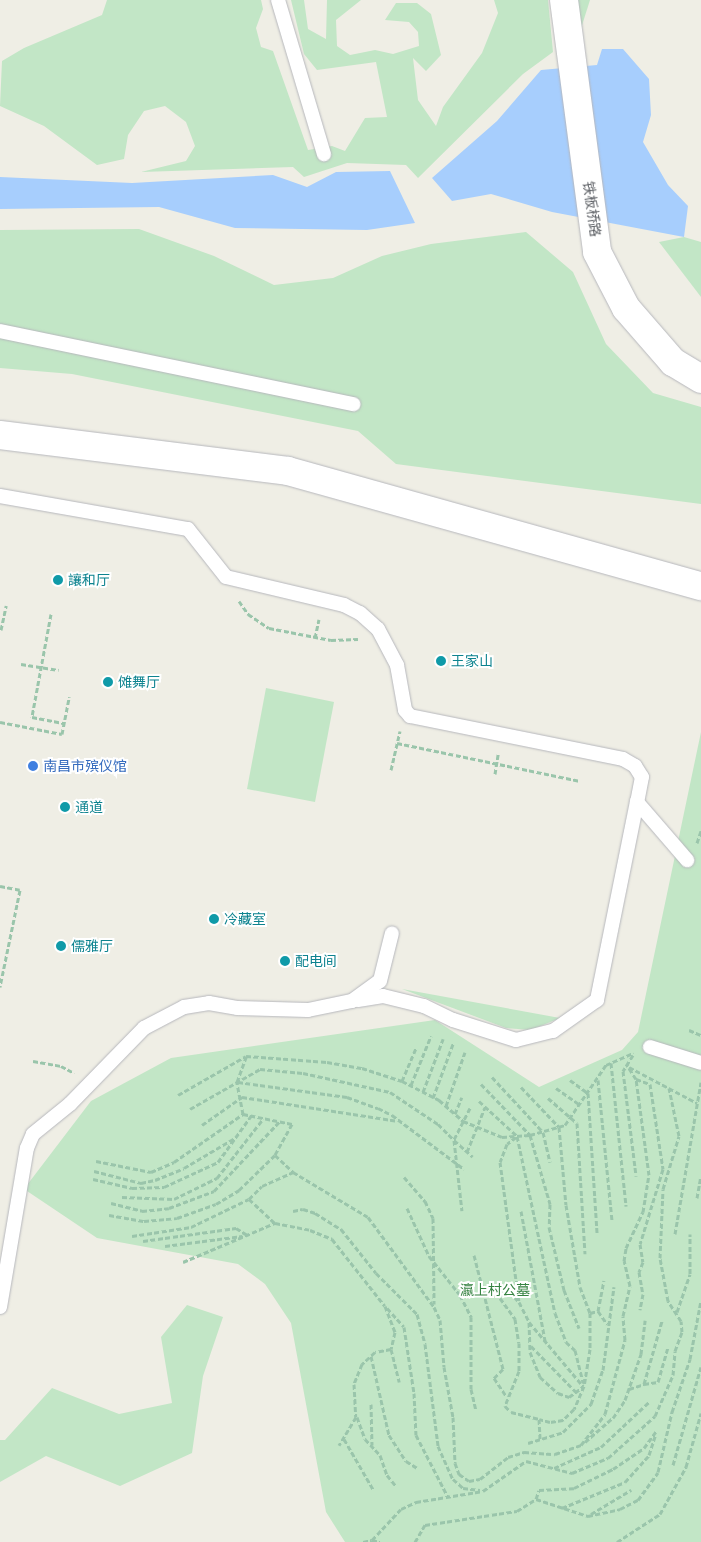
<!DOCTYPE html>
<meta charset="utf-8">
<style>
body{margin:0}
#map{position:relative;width:701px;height:1542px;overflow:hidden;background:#efeee5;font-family:Roboto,"Noto Sans SC",sans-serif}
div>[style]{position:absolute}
.green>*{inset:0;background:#c2e6c6}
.water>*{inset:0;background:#a7cefd}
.path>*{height:3px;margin-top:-1.5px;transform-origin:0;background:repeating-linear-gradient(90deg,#9ac5ab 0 5px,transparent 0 7.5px)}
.roads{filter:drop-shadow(0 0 1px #b6b7bc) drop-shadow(0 0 1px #b6b7bc)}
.lane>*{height:14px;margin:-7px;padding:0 7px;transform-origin:7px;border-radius:7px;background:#fff}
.street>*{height:28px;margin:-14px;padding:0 14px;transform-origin:14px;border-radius:14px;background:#fff}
.secondary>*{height:28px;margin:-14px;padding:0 14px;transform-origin:14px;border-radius:14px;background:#fff}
.dots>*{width:14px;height:14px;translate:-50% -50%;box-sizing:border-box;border:2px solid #fff;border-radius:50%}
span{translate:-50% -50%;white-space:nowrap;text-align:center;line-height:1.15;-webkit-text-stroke:4px #fff;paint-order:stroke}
.street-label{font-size:14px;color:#5d6065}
.culture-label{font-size:14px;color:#0d838f}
.left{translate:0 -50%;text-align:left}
.shop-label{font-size:14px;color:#366cbe}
.park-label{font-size:14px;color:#368342}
</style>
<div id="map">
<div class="green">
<i style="clip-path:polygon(107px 0,261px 0,263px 9px,256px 28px,261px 47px,273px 51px,308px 150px,332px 146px,345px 151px,365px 118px,387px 117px,376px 62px,317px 70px,304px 54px,291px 0,304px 0,308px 29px,326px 39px,327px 0,361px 0,336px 20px,337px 46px,350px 55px,375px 50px,393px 54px,419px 46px,418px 32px,409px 22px,385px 20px,396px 3px,417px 3px,431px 14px,441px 55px,426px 71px,413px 58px,418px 100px,436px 126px,443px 107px,482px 53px,498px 13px,494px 0,548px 0,553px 52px,523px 74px,418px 178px,406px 165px,347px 163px,304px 177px,293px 167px,141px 172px,186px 161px,195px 146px,186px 122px,165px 106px,144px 111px,128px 135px,124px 159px,97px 165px,44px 126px,0 106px,2px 61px,24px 48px,102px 15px)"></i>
<i style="clip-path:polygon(575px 0,590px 0,578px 38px)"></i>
<i style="clip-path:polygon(139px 229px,214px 256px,274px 285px,333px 278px,382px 256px,431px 244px,526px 232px,573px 272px,606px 344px,653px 393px,701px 407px,701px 504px,396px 464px,358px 431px,72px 374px,0 368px,0 230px)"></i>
<i style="clip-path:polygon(684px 237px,701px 242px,701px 297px,659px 242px)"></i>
<i style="clip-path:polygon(266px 688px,334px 702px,315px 802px,247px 789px)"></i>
<i style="clip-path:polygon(701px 732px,701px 1542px,345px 1542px,326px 1512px,291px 1323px,265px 1284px,238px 1264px,97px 1238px,24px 1189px,91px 1101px,171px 1058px,435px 1020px,539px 1087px,622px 1050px,638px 1032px)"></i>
<i style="clip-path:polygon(402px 989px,560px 1018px,531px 1030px,506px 1028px)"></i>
<i style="clip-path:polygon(187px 1305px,223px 1317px,203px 1376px,192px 1453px,120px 1486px,46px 1456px,0 1482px,0 1440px,5px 1440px,52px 1388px,119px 1414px,172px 1403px,161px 1337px)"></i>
</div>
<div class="water">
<i style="clip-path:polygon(602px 49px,623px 49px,649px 79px,651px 115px,643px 142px,668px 185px,688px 206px,684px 237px,552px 212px,491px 194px,452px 201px,432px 178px,497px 121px,541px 70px,597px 65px)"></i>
<i style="clip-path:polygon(390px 171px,415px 223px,367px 230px,235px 228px,159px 207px,0 209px,0 177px,132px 183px,273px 175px,307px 187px,336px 172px)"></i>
</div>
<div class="path">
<i style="left:239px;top:601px;width:16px;rotate:55deg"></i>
<i style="left:248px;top:614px;width:25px;rotate:34deg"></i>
<i style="left:269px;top:628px;width:63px;rotate:11deg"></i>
<i style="left:331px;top:640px;width:27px;rotate:-2deg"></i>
<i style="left:51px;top:614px;width:105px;rotate:100.5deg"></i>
<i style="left:32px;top:717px;width:33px;rotate:11deg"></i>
<i style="left:1px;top:630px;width:25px;rotate:-78deg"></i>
<i style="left:315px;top:638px;width:19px;rotate:-78deg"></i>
<i style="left:21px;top:664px;width:38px;rotate:9deg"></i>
<i style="left:0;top:722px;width:63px;rotate:11deg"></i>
<i style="left:62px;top:734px;width:38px;rotate:-79deg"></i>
<i style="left:397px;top:743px;width:187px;rotate:11.7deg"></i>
<i style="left:391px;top:770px;width:40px;rotate:-77deg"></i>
<i style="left:495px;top:774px;width:20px;rotate:-81deg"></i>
<i style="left:697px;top:843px;width:13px;rotate:-72deg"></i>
<i style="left:0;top:886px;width:20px;rotate:11deg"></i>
<i style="left:20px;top:890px;width:99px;rotate:101.7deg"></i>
<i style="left:689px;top:1030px;width:13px;rotate:23deg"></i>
<i style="left:633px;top:1055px;width:19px;rotate:122deg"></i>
<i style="left:623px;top:1071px;width:106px;rotate:82.9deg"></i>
<i style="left:33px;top:1061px;width:28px;rotate:10deg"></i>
<i style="left:61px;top:1066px;width:15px;rotate:28deg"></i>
<i style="left:611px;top:1063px;width:144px;rotate:84deg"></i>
<i style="left:629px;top:1067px;width:77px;rotate:27.9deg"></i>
<i style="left:492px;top:1077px;width:75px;rotate:47.2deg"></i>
<i style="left:543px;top:1132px;width:31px;rotate:77deg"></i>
<i style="left:636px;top:1079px;width:15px;rotate:20deg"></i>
<i style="left:650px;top:1084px;width:86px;rotate:81.3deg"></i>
<i style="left:663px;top:1169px;width:78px;rotate:107deg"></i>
<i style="left:640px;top:1244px;width:18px;rotate:81deg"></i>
<i style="left:643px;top:1262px;width:11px;rotate:112deg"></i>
<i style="left:639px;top:1272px;width:22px;rotate:80deg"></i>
<i style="left:643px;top:1294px;width:16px;rotate:101deg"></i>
<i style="left:570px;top:1080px;width:22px;rotate:36deg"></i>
<i style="left:588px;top:1093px;width:140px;rotate:86.3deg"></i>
<i style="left:598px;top:1080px;width:142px;rotate:84.3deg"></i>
<i style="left:402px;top:1081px;width:36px;rotate:-67deg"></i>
<i style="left:238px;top:1082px;width:110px;rotate:7.8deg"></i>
<i style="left:347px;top:1097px;width:33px;rotate:20deg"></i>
<i style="left:378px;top:1108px;width:16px;rotate:27deg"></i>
<i style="left:392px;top:1115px;width:90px;rotate:36.9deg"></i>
<i style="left:481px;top:1084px;width:71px;rotate:46.1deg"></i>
<i style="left:530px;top:1135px;width:72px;rotate:73.8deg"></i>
<i style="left:550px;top:1204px;width:23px;rotate:92deg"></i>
<i style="left:549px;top:1227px;width:65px;rotate:76.6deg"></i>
<i style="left:564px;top:1290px;width:41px;rotate:68.5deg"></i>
<i style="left:411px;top:1085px;width:53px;rotate:-67.8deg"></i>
<i style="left:521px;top:1087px;width:55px;rotate:46.5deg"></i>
<i style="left:559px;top:1127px;width:78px;rotate:84.9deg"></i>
<i style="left:566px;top:1205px;width:83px;rotate:80.3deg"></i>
<i style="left:580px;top:1287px;width:28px;rotate:69deg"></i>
<i style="left:590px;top:1313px;width:36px;rotate:90deg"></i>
<i style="left:590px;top:1349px;width:37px;rotate:99deg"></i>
<i style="left:584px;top:1386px;width:25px;rotate:113deg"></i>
<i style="left:574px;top:1409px;width:16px;rotate:135deg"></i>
<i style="left:563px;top:1420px;width:13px;rotate:171deg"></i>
<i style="left:550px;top:1422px;width:11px;rotate:-165deg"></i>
<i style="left:556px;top:1088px;width:29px;rotate:35deg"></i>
<i style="left:423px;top:1092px;width:57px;rotate:-69.3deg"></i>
<i style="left:178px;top:1095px;width:78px;rotate:-29.8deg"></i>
<i style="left:246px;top:1056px;width:81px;rotate:4.2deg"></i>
<i style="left:327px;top:1062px;width:36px;rotate:10deg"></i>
<i style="left:362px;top:1068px;width:42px;rotate:18deg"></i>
<i style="left:402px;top:1081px;width:42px;rotate:27.2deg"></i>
<i style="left:439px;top:1100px;width:32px;rotate:41deg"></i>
<i style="left:463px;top:1121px;width:42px;rotate:22.3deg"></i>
<i style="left:502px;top:1137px;width:28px;rotate:-4deg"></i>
<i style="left:530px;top:1135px;width:36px;rotate:-16deg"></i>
<i style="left:565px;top:1125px;width:73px;rotate:-55.7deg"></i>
<i style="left:606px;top:1065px;width:30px;rotate:-24deg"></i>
<i style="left:433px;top:1098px;width:58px;rotate:-69.7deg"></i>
<i style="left:548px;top:1098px;width:38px;rotate:41deg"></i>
<i style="left:577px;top:1123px;width:131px;rotate:86.5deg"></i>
<i style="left:479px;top:1101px;width:52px;rotate:42.6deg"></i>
<i style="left:517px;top:1136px;width:181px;rotate:77.9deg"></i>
<i style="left:555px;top:1313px;width:31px;rotate:69deg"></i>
<i style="left:566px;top:1342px;width:12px;rotate:42deg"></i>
<i style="left:575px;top:1350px;width:34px;rotate:76deg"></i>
<i style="left:446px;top:1106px;width:57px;rotate:-70.6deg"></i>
<i style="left:470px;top:1108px;width:36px;rotate:117deg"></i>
<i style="left:454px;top:1140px;width:25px;rotate:42deg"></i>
<i style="left:190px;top:1109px;width:81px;rotate:-29.7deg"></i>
<i style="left:260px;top:1069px;width:43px;rotate:5.3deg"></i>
<i style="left:303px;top:1073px;width:89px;rotate:12.3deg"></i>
<i style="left:390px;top:1092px;width:58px;rotate:33.7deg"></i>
<i style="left:438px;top:1124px;width:23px;rotate:45deg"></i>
<i style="left:454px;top:1140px;width:71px;rotate:83.6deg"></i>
<i style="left:243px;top:1114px;width:33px;rotate:-101deg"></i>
<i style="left:237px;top:1082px;width:27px;rotate:-70deg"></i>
<i style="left:455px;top:1114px;width:18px;rotate:-68deg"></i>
<i style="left:202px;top:1125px;width:49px;rotate:-35deg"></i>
<i style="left:242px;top:1097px;width:158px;rotate:8.7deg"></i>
<i style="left:516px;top:1137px;width:11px;rotate:142deg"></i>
<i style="left:507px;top:1144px;width:19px;rotate:111deg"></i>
<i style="left:500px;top:1162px;width:141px;rotate:82.3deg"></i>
<i style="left:467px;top:1152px;width:48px;rotate:-68.2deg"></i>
<i style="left:96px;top:1161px;width:56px;rotate:11.3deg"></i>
<i style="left:151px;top:1172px;width:25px;rotate:-23deg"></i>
<i style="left:174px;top:1162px;width:84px;rotate:-34.8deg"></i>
<i style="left:243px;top:1114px;width:50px;rotate:11.5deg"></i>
<i style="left:292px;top:1124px;width:35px;rotate:119deg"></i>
<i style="left:275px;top:1155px;width:25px;rotate:43deg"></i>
<i style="left:293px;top:1172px;width:87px;rotate:31deg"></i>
<i style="left:368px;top:1217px;width:112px;rotate:53.7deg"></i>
<i style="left:434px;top:1307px;width:14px;rotate:65deg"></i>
<i style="left:440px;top:1320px;width:47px;rotate:85.1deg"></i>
<i style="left:444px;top:1367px;width:51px;rotate:79.8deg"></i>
<i style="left:453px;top:1417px;width:46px;rotate:87.5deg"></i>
<i style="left:455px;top:1463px;width:12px;rotate:70deg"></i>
<i style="left:459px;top:1474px;width:12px;rotate:35deg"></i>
<i style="left:469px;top:1481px;width:11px;rotate:-10deg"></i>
<i style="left:480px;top:1479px;width:36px;rotate:-38deg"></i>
<i style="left:508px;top:1457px;width:17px;rotate:-17deg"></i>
<i style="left:524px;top:1452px;width:31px;rotate:4deg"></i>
<i style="left:555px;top:1454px;width:28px;rotate:-19deg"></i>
<i style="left:581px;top:1445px;width:39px;rotate:-52deg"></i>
<i style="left:605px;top:1414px;width:77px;rotate:-74.9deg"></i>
<i style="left:625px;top:1340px;width:24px;rotate:-95deg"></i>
<i style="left:623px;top:1316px;width:31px;rotate:-77deg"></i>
<i style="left:630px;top:1286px;width:26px;rotate:-103deg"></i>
<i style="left:624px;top:1261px;width:13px;rotate:-81deg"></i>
<i style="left:626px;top:1248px;width:40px;rotate:-65deg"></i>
<i style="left:643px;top:1212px;width:37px;rotate:-81deg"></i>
<i style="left:649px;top:1175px;width:97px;rotate:-97.7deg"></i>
<i style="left:636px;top:1079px;width:17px;rotate:-123deg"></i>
<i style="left:94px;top:1171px;width:49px;rotate:14.3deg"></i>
<i style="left:141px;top:1183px;width:14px;rotate:-12deg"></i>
<i style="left:155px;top:1180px;width:31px;rotate:-22deg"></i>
<i style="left:184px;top:1168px;width:59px;rotate:-30.5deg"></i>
<i style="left:404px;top:1177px;width:32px;rotate:49deg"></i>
<i style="left:425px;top:1201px;width:19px;rotate:65deg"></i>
<i style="left:433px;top:1218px;width:86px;rotate:89.3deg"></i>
<i style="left:93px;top:1179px;width:40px;rotate:13deg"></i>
<i style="left:132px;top:1188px;width:32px;rotate:-2deg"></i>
<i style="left:164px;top:1187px;width:60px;rotate:-24.8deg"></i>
<i style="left:218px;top:1162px;width:57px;rotate:-54.3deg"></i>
<i style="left:122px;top:1197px;width:52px;rotate:2.2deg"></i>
<i style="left:174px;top:1199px;width:48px;rotate:-26deg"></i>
<i style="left:217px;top:1178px;width:75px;rotate:-52.1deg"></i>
<i style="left:697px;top:1198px;width:22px;rotate:-80deg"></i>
<i style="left:249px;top:1199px;width:35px;rotate:43deg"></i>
<i style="left:275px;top:1223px;width:36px;rotate:11deg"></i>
<i style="left:310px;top:1230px;width:24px;rotate:22deg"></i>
<i style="left:332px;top:1239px;width:85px;rotate:51.7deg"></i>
<i style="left:385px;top:1306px;width:28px;rotate:69deg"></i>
<i style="left:395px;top:1332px;width:17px;rotate:103deg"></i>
<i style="left:391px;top:1349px;width:16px;rotate:169deg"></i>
<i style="left:375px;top:1352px;width:18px;rotate:137deg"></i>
<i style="left:362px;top:1364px;width:22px;rotate:112deg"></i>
<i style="left:354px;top:1384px;width:33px;rotate:87deg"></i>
<i style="left:356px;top:1417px;width:33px;rotate:121deg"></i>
<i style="left:111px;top:1203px;width:32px;rotate:14deg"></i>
<i style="left:142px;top:1211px;width:27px;rotate:-6deg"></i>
<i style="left:169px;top:1208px;width:48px;rotate:-20.7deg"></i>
<i style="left:214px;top:1191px;width:95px;rotate:-46.7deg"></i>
<i style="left:407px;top:1208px;width:53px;rotate:65.4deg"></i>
<i style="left:429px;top:1256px;width:50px;rotate:51.5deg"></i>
<i style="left:460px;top:1295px;width:25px;rotate:63deg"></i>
<i style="left:471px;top:1317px;width:72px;rotate:90deg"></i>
<i style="left:471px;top:1389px;width:22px;rotate:77deg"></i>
<i style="left:293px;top:1211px;width:10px;rotate:-11deg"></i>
<i style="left:303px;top:1209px;width:13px;rotate:18deg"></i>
<i style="left:315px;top:1213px;width:31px;rotate:32deg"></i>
<i style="left:341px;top:1229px;width:56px;rotate:51.5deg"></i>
<i style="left:376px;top:1273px;width:58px;rotate:45deg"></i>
<i style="left:417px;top:1314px;width:31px;rotate:75deg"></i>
<i style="left:425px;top:1344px;width:103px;rotate:82.7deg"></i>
<i style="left:438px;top:1446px;width:36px;rotate:66deg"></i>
<i style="left:453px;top:1479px;width:13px;rotate:42deg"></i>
<i style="left:463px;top:1488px;width:17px;rotate:7deg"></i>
<i style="left:521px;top:1211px;width:132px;rotate:79.5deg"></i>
<i style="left:109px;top:1215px;width:36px;rotate:10deg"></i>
<i style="left:144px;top:1221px;width:33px;rotate:-5deg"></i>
<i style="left:177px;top:1218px;width:41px;rotate:-19.7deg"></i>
<i style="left:216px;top:1204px;width:27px;rotate:-31deg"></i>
<i style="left:239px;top:1190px;width:50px;rotate:-44.2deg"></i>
<i style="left:675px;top:1234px;width:154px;rotate:-80.3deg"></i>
<i style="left:132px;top:1236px;width:60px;rotate:-8.7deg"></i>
<i style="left:191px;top:1227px;width:64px;rotate:-25.8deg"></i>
<i style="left:249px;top:1199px;width:18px;rotate:-45deg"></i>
<i style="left:262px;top:1186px;width:34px;rotate:-24deg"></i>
<i style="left:143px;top:1241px;width:94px;rotate:-8deg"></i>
<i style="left:236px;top:1228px;width:13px;rotate:32deg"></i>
<i style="left:165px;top:1246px;width:78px;rotate:-7.4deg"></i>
<i style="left:474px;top:1255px;width:118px;rotate:75.7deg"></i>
<i style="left:503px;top:1369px;width:13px;rotate:135deg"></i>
<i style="left:494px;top:1378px;width:22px;rotate:56deg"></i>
<i style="left:183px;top:1262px;width:100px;rotate:-23deg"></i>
<i style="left:504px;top:1286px;width:22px;rotate:47deg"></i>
<i style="left:519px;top:1302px;width:22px;rotate:63deg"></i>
<i style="left:529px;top:1322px;width:30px;rotate:88deg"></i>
<i style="left:530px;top:1352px;width:27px;rotate:68deg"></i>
<i style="left:540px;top:1377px;width:24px;rotate:42deg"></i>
<i style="left:558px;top:1393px;width:12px;rotate:20deg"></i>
<i style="left:569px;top:1397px;width:17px;rotate:-36deg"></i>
<i style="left:500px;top:1298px;width:26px;rotate:54deg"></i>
<i style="left:515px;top:1319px;width:24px;rotate:81deg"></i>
<i style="left:519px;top:1343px;width:28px;rotate:90deg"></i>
<i style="left:519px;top:1371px;width:38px;rotate:112deg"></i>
<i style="left:505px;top:1406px;width:8px;rotate:45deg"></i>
<i style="left:511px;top:1412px;width:29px;rotate:14deg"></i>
<i style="left:539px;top:1419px;width:20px;rotate:87deg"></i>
<i style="left:387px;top:1308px;width:25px;rotate:48deg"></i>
<i style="left:404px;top:1327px;width:67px;rotate:81.4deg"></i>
<i style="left:414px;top:1393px;width:42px;rotate:87.3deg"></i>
<i style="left:416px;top:1435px;width:70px;rotate:62.7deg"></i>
<i style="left:598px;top:1311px;width:31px;rotate:-79deg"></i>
<i style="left:677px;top:1312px;width:40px;rotate:-71.1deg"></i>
<i style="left:690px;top:1274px;width:40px;rotate:-90deg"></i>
<i style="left:590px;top:1313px;width:8px;rotate:-14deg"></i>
<i style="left:598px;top:1311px;width:16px;rotate:55deg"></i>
<i style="left:529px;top:1322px;width:84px;rotate:49.8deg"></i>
<i style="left:531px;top:1346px;width:64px;rotate:45.6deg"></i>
<i style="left:391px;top:1349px;width:34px;rotate:76deg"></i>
<i style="left:371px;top:1356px;width:81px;rotate:77.2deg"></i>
<i style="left:389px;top:1435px;width:31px;rotate:57deg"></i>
<i style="left:406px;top:1461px;width:13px;rotate:32deg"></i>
<i style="left:644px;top:1384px;width:14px;rotate:-8deg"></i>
<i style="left:658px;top:1382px;width:37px;rotate:-74deg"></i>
<i style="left:629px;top:1389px;width:16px;rotate:-18deg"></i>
<i style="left:644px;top:1384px;width:66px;rotate:-74.1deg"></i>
<i style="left:371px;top:1404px;width:41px;rotate:88.6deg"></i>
<i style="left:357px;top:1417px;width:23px;rotate:70deg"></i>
<i style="left:365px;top:1439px;width:22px;rotate:47deg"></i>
<i style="left:380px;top:1455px;width:21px;rotate:71deg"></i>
<i style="left:387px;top:1475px;width:14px;rotate:51deg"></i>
<i style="left:344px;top:1439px;width:58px;rotate:59.9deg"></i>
<i style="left:585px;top:1442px;width:37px;rotate:-41deg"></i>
<i style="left:613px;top:1418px;width:22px;rotate:-56deg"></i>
<i style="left:625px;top:1400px;width:49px;rotate:-70.8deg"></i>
<i style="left:641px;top:1354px;width:34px;rotate:-83deg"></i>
<i style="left:528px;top:1443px;width:37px;rotate:-17deg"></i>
<i style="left:563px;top:1432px;width:40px;rotate:-45deg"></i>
<i style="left:591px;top:1404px;width:36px;rotate:-71deg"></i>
<i style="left:603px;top:1370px;width:84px;rotate:-82.5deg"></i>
<i style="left:673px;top:1465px;width:102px;rotate:-74.1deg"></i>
<i style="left:554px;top:1468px;width:51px;rotate:-24.1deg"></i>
<i style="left:601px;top:1447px;width:66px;rotate:-43.2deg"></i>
<i style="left:536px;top:1499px;width:9px;rotate:-72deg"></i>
<i style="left:539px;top:1490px;width:35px;rotate:-3deg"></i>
<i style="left:574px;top:1488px;width:43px;rotate:-26deg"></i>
<i style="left:613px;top:1469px;width:37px;rotate:-34deg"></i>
<i style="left:644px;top:1448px;width:22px;rotate:-54deg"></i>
<i style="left:562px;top:1508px;width:68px;rotate:-22.4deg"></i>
<i style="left:625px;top:1482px;width:36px;rotate:-48deg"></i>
<i style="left:649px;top:1455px;width:22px;rotate:-72deg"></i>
<i style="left:591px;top:1514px;width:47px;rotate:-31deg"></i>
<i style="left:372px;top:1540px;width:8px;rotate:14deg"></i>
<i style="left:363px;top:1542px;width:9px;rotate:-13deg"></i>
<i style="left:372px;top:1540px;width:42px;rotate:-46.9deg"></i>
<i style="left:401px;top:1509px;width:17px;rotate:-25deg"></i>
<i style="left:416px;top:1502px;width:68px;rotate:-9.3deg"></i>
<i style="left:483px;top:1491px;width:52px;rotate:-34.9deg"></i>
<i style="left:526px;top:1461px;width:48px;rotate:14.6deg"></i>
<i style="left:572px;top:1473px;width:39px;rotate:-23deg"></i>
<i style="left:608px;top:1458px;width:63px;rotate:-41.8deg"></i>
<i style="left:655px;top:1416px;width:45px;rotate:-66.3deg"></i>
<i style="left:673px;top:1375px;width:24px;rotate:-85deg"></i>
<i style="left:675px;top:1351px;width:20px;rotate:-70deg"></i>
<i style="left:682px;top:1332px;width:11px;rotate:-95deg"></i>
<i style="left:681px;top:1321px;width:24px;rotate:-123deg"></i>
<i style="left:668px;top:1301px;width:44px;rotate:-100.5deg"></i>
<i style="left:660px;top:1258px;width:69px;rotate:-87.5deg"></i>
<i style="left:663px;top:1189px;width:55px;rotate:-73.2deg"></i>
<i style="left:679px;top:1136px;width:49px;rotate:-101.8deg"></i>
<i style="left:415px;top:1542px;width:20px;rotate:-60deg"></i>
<i style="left:425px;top:1525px;width:93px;rotate:-8.7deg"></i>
<i style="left:517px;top:1511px;width:22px;rotate:-32deg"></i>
<i style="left:536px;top:1499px;width:55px;rotate:18.1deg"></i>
<i style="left:588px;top:1516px;width:33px;rotate:-12deg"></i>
<i style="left:620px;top:1509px;width:20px;rotate:-27deg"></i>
<i style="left:638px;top:1500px;width:34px;rotate:-54deg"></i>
<i style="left:658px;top:1472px;width:62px;rotate:-76.9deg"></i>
<i style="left:672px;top:1412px;width:56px;rotate:-71.2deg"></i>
<i style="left:690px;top:1359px;width:60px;rotate:-79.4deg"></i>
<i style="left:617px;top:1542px;width:51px;rotate:-33.1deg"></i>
<i style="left:660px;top:1514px;width:54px;rotate:-61deg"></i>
<i style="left:686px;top:1467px;width:56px;rotate:-74.5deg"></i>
</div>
<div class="roads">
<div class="lane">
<i style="left:278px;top:0;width:161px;rotate:73.4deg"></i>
<i style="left:0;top:331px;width:361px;rotate:11.7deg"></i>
<i style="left:0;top:496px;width:191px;rotate:10deg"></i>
<i style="left:188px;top:529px;width:61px;rotate:51.6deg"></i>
<i style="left:226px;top:577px;width:121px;rotate:13.3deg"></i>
<i style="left:344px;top:605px;width:18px;rotate:27deg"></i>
<i style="left:360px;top:613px;width:24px;rotate:42deg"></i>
<i style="left:378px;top:629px;width:41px;rotate:62.2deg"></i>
<i style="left:397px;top:665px;width:46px;rotate:79.9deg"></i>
<i style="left:405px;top:710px;width:8px;rotate:50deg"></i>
<i style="left:410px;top:716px;width:217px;rotate:11.4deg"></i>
<i style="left:623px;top:759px;width:14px;rotate:30deg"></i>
<i style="left:635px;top:766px;width:13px;rotate:58deg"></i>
<i style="left:642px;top:777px;width:25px;rotate:101deg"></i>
<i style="left:637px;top:802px;width:77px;rotate:49.2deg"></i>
<i style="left:358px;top:1000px;width:25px;rotate:-9deg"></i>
<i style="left:383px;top:996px;width:42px;rotate:13.7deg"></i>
<i style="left:424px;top:1006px;width:32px;rotate:26deg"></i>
<i style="left:453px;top:1020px;width:66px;rotate:17.6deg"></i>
<i style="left:516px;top:1040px;width:38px;rotate:-14deg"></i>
<i style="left:553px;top:1031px;width:54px;rotate:-35.2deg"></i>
<i style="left:597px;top:1000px;width:202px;rotate:-78.6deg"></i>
<i style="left:650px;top:1047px;width:53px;rotate:17.4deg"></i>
<i style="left:0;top:1307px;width:161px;rotate:-80.4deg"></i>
<i style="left:27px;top:1148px;width:15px;rotate:-67deg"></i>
<i style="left:33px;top:1134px;width:48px;rotate:-39deg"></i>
<i style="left:70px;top:1104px;width:106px;rotate:-45.8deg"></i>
<i style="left:144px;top:1028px;width:45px;rotate:-27.7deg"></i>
<i style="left:184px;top:1007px;width:25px;rotate:-9deg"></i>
<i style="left:209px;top:1003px;width:28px;rotate:10deg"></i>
<i style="left:237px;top:1008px;width:71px;rotate:1.6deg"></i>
<i style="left:308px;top:1010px;width:45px;rotate:-11.6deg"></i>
<i style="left:352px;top:1001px;width:34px;rotate:-36deg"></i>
<i style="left:380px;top:981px;width:49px;rotate:-76deg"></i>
</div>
<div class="street">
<i style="left:0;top:435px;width:290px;rotate:7.1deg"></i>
<i style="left:288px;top:471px;width:429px;rotate:15.6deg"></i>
</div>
<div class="secondary">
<i style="left:564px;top:0;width:254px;rotate:82.5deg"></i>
<i style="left:597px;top:252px;width:63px;rotate:62.6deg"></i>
<i style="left:626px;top:308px;width:72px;rotate:49deg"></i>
<i style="left:673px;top:362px;width:33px;rotate:31deg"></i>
</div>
</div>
<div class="dots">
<i style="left:58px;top:580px;background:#0f9aa8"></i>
<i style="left:441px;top:661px;background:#0f9aa8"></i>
<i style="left:108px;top:682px;background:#0f9aa8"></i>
<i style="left:33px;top:766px;background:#3f7fe0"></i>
<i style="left:65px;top:807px;background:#0f9aa8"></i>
<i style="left:214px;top:919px;background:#0f9aa8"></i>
<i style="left:61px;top:946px;background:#0f9aa8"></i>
<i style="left:285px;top:961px;background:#0f9aa8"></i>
</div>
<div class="street-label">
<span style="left:592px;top:209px;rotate:82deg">铁板桥路</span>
</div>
<div class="culture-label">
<span class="left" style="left:68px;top:580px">讓和厅</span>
<span class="left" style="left:451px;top:661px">王家山</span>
<span class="left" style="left:118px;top:682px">傩舞厅</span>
<span class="left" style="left:75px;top:807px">通道</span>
<span class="left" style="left:224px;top:919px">冷藏室</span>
<span class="left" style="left:71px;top:946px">儒雅厅</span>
<span class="left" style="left:295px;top:961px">配电间</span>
</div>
<div class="shop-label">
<span class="left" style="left:43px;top:766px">南昌市殡仪馆</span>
</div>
<div class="park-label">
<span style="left:495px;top:1290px">瀛上村公墓</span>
</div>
</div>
